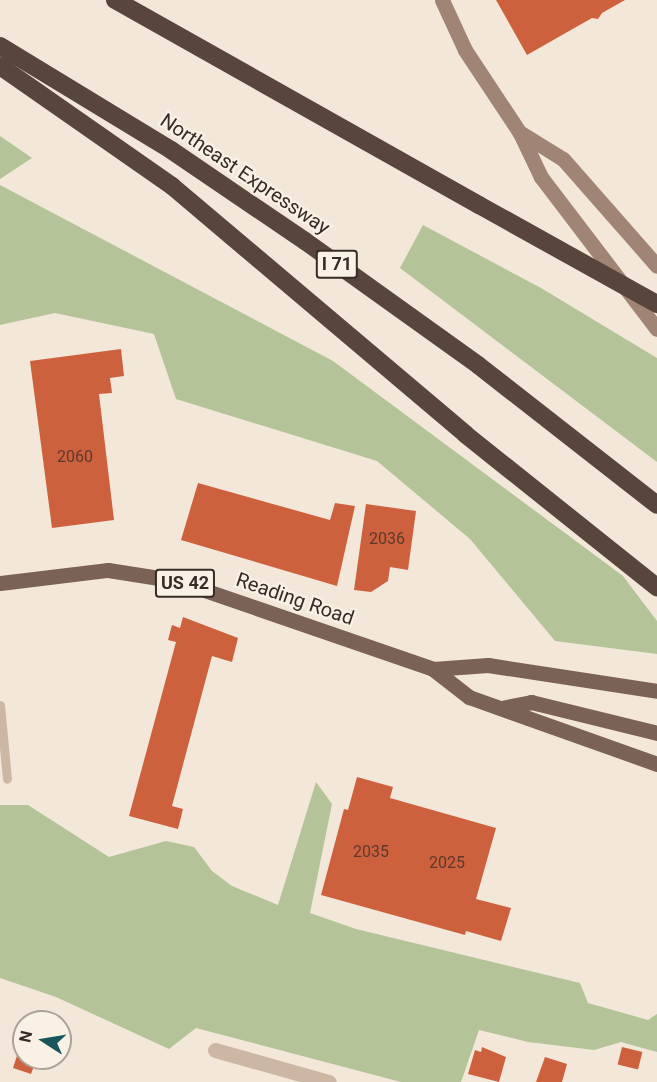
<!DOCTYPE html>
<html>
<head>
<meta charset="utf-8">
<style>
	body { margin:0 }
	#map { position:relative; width:657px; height:1082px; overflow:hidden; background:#f3e7d9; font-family:Roboto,sans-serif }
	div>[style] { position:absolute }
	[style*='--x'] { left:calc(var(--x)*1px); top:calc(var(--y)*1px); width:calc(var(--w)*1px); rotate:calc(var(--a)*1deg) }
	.green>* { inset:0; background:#b4c398 }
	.building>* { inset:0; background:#ce613d; transform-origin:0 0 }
	.lane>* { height:9px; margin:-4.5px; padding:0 4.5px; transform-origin:4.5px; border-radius:4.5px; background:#ccb7a5 }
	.street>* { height:15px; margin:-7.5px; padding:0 7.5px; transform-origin:7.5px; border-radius:7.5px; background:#ccb7a5 }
	.secondary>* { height:15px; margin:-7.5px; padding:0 7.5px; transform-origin:7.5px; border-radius:7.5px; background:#a08576 }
	.primary>* { height:15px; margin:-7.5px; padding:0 7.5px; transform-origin:7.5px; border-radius:7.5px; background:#7a6356 }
	.highway>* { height:18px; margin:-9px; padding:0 9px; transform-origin:9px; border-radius:9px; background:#58463d }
	.highway-bridge>* { height:18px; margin:-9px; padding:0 9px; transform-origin:9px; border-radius:9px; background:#58463d }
	span { translate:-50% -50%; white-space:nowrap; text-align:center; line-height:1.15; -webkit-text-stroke:4.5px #faf1e6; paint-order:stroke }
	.number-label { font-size:16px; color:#5d392c }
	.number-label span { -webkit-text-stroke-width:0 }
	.shield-label span { padding:2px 4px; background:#faf1e6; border:2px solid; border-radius:4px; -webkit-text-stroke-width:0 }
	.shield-label { font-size:18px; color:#372c26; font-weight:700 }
	.street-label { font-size:20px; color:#372c26 }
	.north { position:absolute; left:12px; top:1010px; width:60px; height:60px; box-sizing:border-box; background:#faf1e6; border:2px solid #aca299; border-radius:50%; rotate:282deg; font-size:16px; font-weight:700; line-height:24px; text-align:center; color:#372c26 }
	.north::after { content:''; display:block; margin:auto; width:21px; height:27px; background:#19565b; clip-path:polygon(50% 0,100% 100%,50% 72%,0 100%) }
</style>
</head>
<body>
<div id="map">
	<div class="green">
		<div style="clip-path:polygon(0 136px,32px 158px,0 179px)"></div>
		<div style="clip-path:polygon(0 185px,333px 361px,623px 576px,657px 621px,657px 654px,555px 641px,470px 539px,377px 461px,176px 399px,154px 334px,55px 313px,0 325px)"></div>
		<div style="clip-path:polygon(423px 225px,541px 288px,657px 358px,657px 462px,400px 268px)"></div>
		<div style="clip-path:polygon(316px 782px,332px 804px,310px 913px,356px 929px,580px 983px,588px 1003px,648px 1020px,657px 1014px,657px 1052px,621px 1042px,594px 1050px,528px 1042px,479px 1030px,461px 1082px,401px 1082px,196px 1028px,169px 1049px,56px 997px,0 978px,0 805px,28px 805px,109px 857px,166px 841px,194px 847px,212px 871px,232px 886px,278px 905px)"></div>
	</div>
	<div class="building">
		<div style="clip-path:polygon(496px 0,625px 0,602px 13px,598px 19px,592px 18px,527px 55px)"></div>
		<div style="clip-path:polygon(121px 349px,124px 376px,110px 378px,112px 393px,99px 394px,114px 520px,52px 528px,30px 361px)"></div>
		<div style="clip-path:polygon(198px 483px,330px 520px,335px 503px,355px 506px,337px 586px,181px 540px)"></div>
		<div style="clip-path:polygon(366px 504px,416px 511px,408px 570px,390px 567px,388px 581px,371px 592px,354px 590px)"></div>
		<div style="clip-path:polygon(183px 617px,238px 638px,232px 662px,212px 656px,172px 806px,183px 809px,178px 829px,129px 816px,176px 642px,168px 640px,172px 625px,180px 628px)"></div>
		<div style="clip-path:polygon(357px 777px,393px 787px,390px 798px,496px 828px,476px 899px,511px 908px,501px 941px,466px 931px,465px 935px,321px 895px,344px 809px,348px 810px)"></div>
		<div style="clip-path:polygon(24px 1034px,24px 1058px,37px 1058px,31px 1074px,13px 1068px)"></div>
		<div style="clip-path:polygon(482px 1047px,506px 1057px,499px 1082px,468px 1074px,475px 1050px,481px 1052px)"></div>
		<div style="left:622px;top:1047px;width:21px;height:18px;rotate:14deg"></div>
		<div style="clip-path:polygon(545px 1057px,567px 1064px,562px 1082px,536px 1082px)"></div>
	</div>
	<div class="lane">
		<div style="--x:0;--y:705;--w:74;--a:84.6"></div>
	</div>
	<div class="street">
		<div style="--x:215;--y:1050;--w:118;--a:15.7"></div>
	</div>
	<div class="secondary">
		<div style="--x:442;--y:0;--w:55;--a:65.3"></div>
		<div style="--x:465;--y:50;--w:100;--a:56.5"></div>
		<div style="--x:520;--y:133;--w:49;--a:64.5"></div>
		<div style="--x:541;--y:177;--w:191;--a:52.7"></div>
		<div style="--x:521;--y:133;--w:49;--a:31.8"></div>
		<div style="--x:563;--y:159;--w:142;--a:48.7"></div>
	</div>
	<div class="primary">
		<div style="--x:0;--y:583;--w:109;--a:-6.9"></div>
		<div style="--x:108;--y:570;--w:71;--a:8.9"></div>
		<div style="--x:178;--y:581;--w:270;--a:19"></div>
		<div style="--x:433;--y:669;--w:46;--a:37.9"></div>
		<div style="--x:469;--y:697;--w:200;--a:19.6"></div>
		<div style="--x:433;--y:669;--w:55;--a:-4.2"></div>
		<div style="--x:488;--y:665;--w:171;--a:8.7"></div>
		<div style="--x:501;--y:708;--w:31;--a:-11"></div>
		<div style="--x:531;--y:702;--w:130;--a:13.8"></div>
	</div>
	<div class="highway">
		<div style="--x:115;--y:0;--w:418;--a:29.4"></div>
		<div style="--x:0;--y:46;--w:200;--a:31.3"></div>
		<div style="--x:171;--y:150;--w:162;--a:34.2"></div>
		<div style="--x:305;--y:241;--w:213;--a:35.6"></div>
		<div style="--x:478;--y:365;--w:227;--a:38"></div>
		<div style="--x:0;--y:66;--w:210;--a:34.9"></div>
		<div style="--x:172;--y:186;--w:384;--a:40.2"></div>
		<div style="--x:465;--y:434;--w:246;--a:38.6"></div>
	</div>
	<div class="highway-bridge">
		<div style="--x:479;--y:205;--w:204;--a:29.1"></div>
	</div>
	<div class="number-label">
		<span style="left:75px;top:457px">2060</span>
		<span style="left:387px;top:539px">2036</span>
		<span style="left:371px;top:852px">2035</span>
		<span style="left:447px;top:863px">2025</span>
	</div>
	<div class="shield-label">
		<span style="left:337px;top:264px">I 71</span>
		<span style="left:185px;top:583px">US 42</span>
	</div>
	<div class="street-label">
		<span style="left:245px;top:174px;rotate:34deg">Northeast Expressway</span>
		<span style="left:295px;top:599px;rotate:19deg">Reading Road</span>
	</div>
	<div class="north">N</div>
</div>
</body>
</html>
